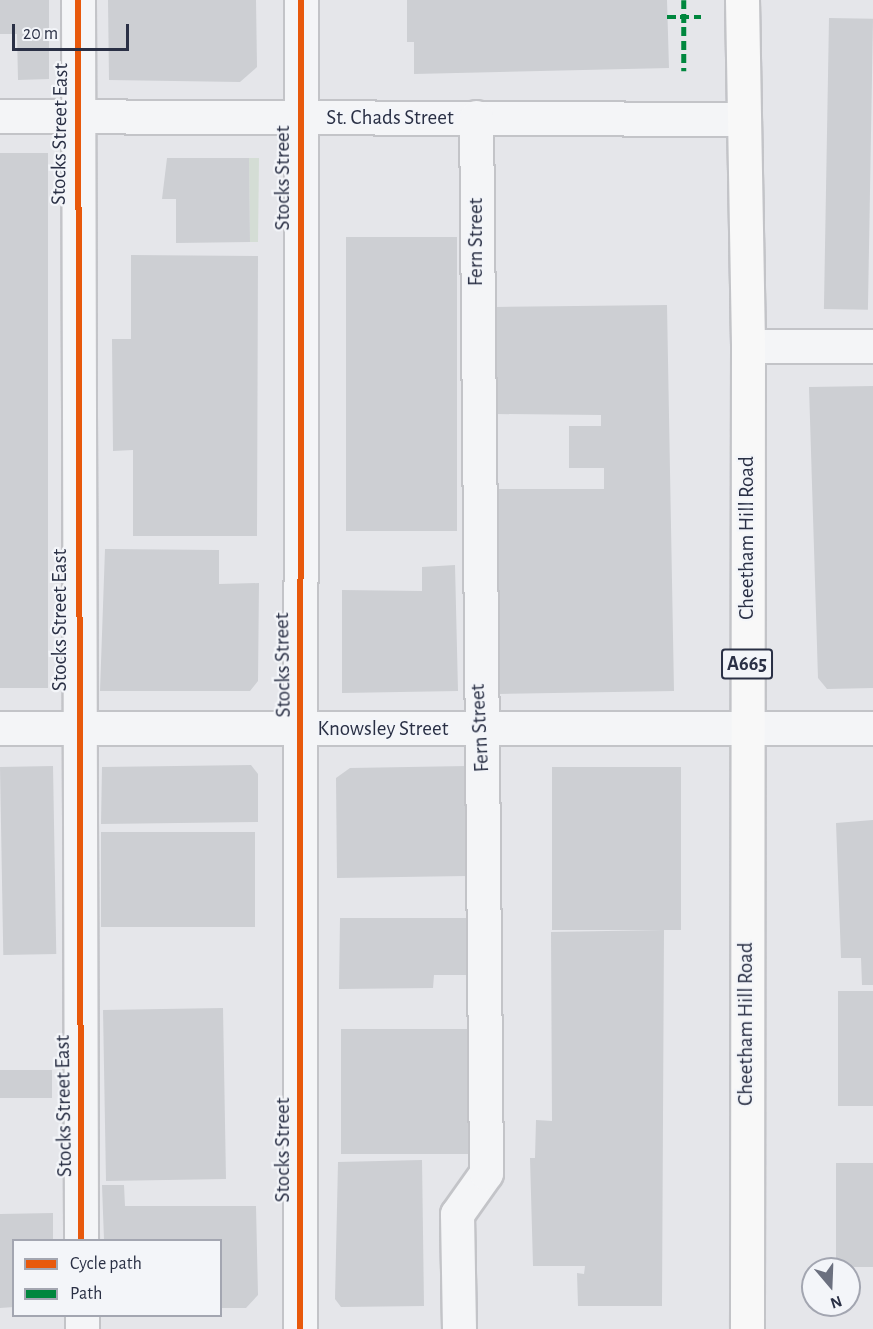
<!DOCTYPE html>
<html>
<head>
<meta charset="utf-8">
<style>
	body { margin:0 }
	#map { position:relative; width:873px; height:1329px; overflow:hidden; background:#e5e6ea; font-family:"Alegreya Sans",sans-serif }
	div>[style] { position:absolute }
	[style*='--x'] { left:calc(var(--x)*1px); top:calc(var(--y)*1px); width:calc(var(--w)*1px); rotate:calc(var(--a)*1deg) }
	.green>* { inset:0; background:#d4ddd5 }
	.building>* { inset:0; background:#cdcfd3; transform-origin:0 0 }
	.roads { filter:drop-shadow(2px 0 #c3c4c8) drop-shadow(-2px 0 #c3c4c8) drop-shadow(0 2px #c3c4c8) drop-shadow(0 -2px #c3c4c8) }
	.minor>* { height:33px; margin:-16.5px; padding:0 16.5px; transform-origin:16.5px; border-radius:16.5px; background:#f4f5f7 }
	.highway>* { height:33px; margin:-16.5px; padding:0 16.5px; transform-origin:16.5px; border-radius:16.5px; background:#f8f8f8 }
	.quiet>* { height:4.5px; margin-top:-2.25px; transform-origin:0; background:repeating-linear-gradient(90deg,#00873e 0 9px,transparent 0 13.5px) }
	.cycleway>* { height:6px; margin:-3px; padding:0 3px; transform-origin:3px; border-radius:3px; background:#e8590c }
	span { translate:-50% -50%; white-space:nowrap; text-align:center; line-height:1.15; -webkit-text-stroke:4.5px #f3f5f9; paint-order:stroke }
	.shield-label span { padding:2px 4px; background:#f3f5f9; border:2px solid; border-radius:4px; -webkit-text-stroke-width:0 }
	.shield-label { font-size:20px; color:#2a3045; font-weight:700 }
	.street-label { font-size:21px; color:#2a3045 }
	.legend { position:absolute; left:12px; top:1239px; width:210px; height:78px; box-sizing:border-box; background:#f3f5f9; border:2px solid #a3a6b1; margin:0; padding:8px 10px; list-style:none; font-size:18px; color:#2a3045 }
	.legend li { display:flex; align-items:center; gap:12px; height:30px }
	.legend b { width:30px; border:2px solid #a3a6b1 }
	.north { position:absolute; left:801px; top:1257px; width:60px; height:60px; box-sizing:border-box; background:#f3f5f9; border:2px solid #a3a6b1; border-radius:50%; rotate:161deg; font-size:16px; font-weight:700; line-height:24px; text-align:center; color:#2a3045 }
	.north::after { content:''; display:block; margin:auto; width:21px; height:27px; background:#6b707f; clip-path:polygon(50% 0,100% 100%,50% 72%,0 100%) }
	.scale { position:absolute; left:12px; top:24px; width:117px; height:27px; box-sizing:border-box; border:3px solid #2a3045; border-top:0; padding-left:8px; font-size:18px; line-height:21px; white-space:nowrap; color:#2a3045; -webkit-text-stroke:4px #f3f5f9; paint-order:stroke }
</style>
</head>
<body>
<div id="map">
	<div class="green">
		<div style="clip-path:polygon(249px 158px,259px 158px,258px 242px,250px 242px)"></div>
	</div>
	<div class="building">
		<div style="clip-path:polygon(0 0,49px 0,49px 79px,18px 80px,17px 34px,0 34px)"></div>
		<div style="clip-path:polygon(108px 0,256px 0,257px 67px,240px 82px,109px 80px)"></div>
		<div style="clip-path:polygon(407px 0,667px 0,669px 68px,414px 74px,414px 42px,407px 42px)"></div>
		<div style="left:829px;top:18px;width:44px;height:291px;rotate:1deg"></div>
		<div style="left:48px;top:153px;width:535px;height:48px;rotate:90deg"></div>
		<div style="clip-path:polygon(167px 158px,249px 158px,250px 242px,176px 243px,176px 199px,162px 199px)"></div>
		<div style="left:457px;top:237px;width:294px;height:111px;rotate:90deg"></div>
		<div style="clip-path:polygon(131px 255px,258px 256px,257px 536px,133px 536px,133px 450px,113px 451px,112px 339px,131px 339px)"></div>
		<div style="clip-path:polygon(667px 305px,674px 691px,498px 694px,497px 489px,604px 489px,604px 468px,569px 468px,569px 426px,601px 426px,601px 415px,497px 414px,496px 307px)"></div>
		<div style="clip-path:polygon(873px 386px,873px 688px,827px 689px,818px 678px,809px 387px)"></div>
		<div style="clip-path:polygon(105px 549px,219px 550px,219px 584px,259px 583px,258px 681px,250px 691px,100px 691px)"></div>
		<div style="clip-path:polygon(455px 565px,458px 691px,342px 693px,342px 590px,422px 591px,422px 567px)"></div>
		<div style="clip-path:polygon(251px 765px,258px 774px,258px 822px,101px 824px,102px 767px)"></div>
		<div style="left:53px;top:766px;width:188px;height:53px;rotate:89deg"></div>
		<div style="clip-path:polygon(467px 766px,466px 876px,337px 878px,336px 778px,350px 768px)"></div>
		<div style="left:552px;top:767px;width:129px;height:163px"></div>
		<div style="clip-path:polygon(873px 820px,873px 985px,862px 985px,861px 958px,841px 958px,836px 823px)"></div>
		<div style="left:101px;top:832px;width:154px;height:95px"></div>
		<div style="clip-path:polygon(340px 918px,468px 918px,469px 975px,434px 975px,433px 988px,339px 989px)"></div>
		<div style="clip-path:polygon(664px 930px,662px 1306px,578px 1306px,577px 1273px,584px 1274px,585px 1266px,533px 1266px,530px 1158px,535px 1158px,536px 1120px,552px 1121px,551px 932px)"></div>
		<div style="left:838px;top:991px;width:35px;height:115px"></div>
		<div style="left:223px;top:1008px;width:171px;height:120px;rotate:89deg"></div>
		<div style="left:341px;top:1029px;width:128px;height:125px"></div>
		<div style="left:0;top:1070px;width:52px;height:28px"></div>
		<div style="clip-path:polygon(422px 1160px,424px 1306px,341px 1307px,335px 1299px,338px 1162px)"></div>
		<div style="left:836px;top:1163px;width:37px;height:104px"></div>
		<div style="clip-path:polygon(102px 1185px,124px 1185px,125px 1206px,256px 1206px,258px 1295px,246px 1308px,220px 1308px,220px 1240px,104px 1240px)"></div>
		<div style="clip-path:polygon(53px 1213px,53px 1240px,14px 1240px,14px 1307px,0 1308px,0 1214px)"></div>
	</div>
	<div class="roads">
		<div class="minor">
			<div style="--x:78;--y:0;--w:1240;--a:89.86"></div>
			<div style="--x:0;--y:116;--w:744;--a:0.23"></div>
			<div style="--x:748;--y:346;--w:125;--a:0"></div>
			<div style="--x:0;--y:728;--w:873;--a:0"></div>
			<div style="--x:82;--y:1316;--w:13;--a:90"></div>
			<div style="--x:300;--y:1329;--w:1329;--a:-89.96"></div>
			<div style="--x:459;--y:1329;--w:115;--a:-91"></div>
			<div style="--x:457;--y:1214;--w:50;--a:-54.7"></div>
			<div style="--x:486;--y:1173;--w:1056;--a:-90.54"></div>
		</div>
		<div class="highway">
			<div style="--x:742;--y:0;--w:346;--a:89"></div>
			<div style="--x:748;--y:346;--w:983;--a:90.06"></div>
		</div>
	</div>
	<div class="quiet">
		<div style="--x:684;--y:0;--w:71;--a:90"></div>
		<div style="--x:667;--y:17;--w:34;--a:0"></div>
	</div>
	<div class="cycleway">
		<div style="--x:78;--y:0;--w:1240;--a:89.86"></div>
		<div style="--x:300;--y:1329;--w:1329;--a:-89.96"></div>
	</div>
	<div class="shield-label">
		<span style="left:747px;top:664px">A665</span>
	</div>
	<div class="street-label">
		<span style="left:390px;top:118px">St. Chads Street</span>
		<span style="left:60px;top:134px;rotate:-89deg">Stocks Street East</span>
		<span style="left:283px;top:178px;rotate:-90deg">Stocks Street</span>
		<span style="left:476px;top:242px;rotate:-90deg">Fern Street</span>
		<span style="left:747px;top:538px;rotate:-90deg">Cheetham Hill Road</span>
		<span style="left:60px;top:620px;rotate:-90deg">Stocks Street East</span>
		<span style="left:283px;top:665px;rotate:-91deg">Stocks Street</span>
		<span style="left:480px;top:728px;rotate:-93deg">Fern Street</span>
		<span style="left:383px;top:729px">Knowsley Street</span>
		<span style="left:746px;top:1024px;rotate:-90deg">Cheetham Hill Road</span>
		<span style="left:64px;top:1106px;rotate:-91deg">Stocks Street East</span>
		<span style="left:283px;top:1150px;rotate:-90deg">Stocks Street</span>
	</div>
	<ul class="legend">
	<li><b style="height:8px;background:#e8590c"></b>Cycle path</li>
	<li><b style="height:8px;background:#00873e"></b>Path</li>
	</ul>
	<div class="north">N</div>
	<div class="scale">20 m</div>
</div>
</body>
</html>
